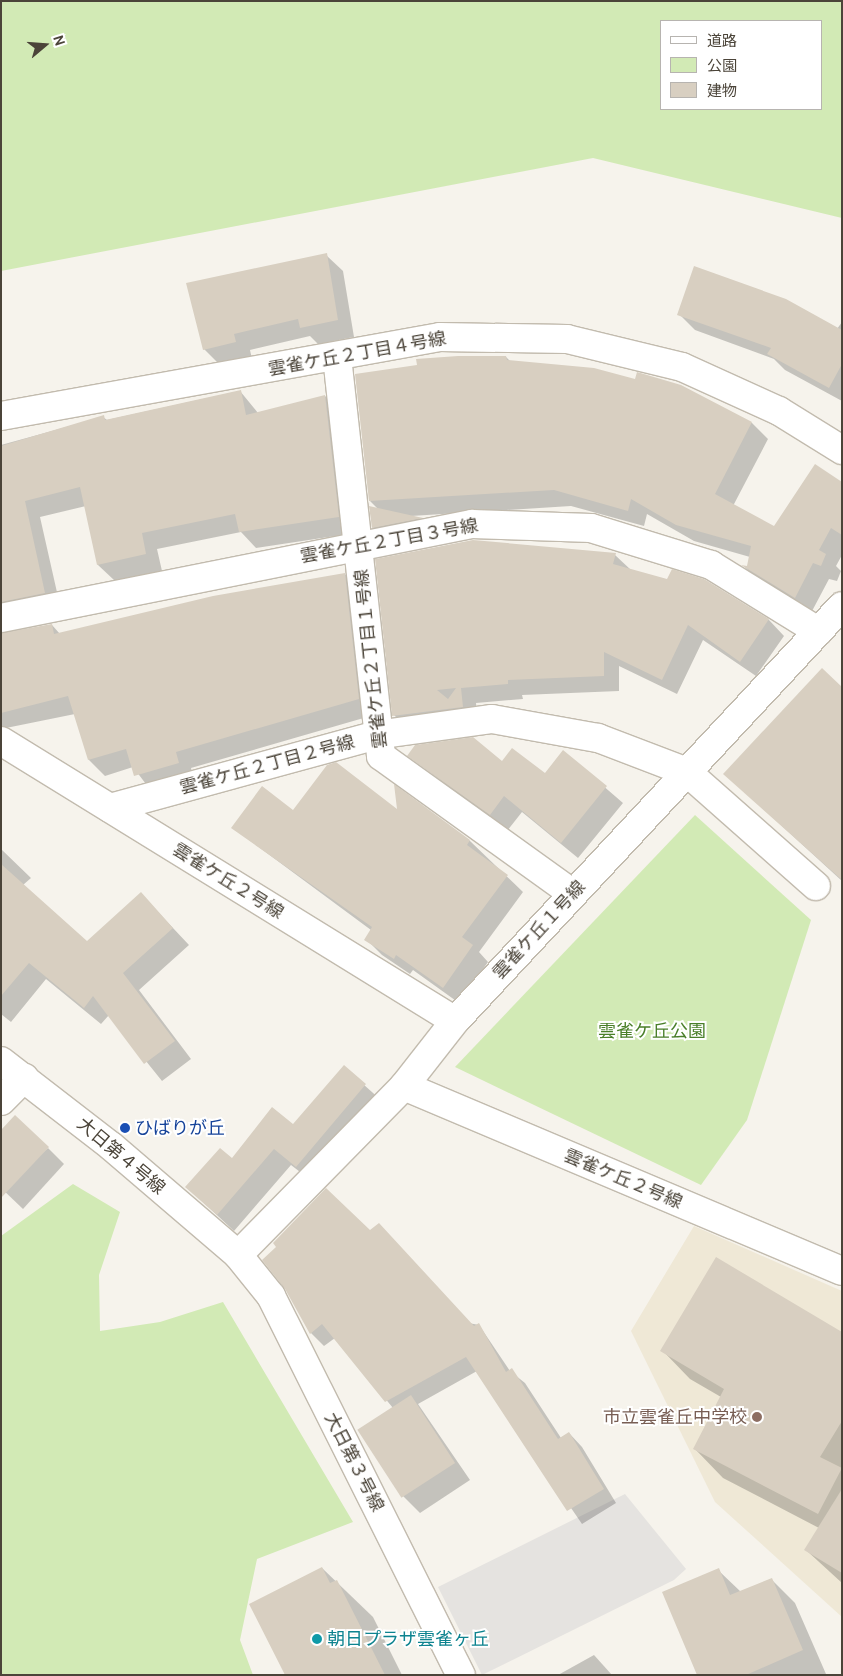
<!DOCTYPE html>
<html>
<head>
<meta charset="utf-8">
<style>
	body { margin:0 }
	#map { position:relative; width:843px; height:1676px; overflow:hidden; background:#f6f3ec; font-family:Cabin,"Noto Sans JP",sans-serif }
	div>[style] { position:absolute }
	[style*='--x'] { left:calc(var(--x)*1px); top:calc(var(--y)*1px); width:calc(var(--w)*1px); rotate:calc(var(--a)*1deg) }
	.education>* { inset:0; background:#efe8d6 }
	.green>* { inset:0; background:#d2eab5 }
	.parking>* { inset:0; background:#e5e3e0 }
	.shadow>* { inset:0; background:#0003 }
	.building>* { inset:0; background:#d8cfc1; transform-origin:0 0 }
	.roads { filter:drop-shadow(1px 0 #c2bbae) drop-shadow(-1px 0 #c2bbae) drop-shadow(0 1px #c2bbae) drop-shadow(0 -1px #c2bbae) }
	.minor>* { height:28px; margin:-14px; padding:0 14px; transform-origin:14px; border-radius:14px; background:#fff }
	.dots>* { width:14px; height:14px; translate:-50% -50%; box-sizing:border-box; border:2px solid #fff; border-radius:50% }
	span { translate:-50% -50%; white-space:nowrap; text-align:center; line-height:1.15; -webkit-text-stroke:4px #fff; paint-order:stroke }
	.street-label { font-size:18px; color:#4b4439 }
	.park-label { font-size:18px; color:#4a7f2a }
	.transit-label { font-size:18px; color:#164399 }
	.left { translate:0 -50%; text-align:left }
	.education-label { font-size:18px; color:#785e54 }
	.right { translate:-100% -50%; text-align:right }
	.culture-label { font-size:18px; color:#0d838f }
	.frame { position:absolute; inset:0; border:2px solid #4b4439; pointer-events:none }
	.legend { position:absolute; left:660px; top:20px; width:162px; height:90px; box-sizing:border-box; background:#fff; border:1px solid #b7b4b0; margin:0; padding:6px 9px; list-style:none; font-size:15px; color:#4b4439 }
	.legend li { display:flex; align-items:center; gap:10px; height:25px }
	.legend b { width:25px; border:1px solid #b7b4b0 }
	.north { position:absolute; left:20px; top:20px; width:50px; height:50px; -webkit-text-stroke:4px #fff; paint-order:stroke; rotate:72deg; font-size:14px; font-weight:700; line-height:20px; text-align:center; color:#4b4439 }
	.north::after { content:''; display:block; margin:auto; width:18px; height:22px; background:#4b4439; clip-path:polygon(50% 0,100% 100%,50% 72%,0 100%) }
</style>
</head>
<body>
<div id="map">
	<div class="education">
		<div style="clip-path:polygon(694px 1226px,842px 1291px,842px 1617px,715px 1502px,631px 1331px)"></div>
	</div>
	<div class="green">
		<div style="clip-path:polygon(evenodd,1px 1px,842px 1px,842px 218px,593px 158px,1px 271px,1px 1px,662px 21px,822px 21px,822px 109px,662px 109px,662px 21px)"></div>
		<div style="clip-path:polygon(695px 815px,811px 920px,747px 1120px,701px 1185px,455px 1067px)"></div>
		<div style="clip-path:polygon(73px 1184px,120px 1212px,99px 1275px,100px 1331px,160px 1322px,223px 1302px,353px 1522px,257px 1559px,240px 1640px,253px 1675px,1px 1675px,1px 1236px)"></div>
	</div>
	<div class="parking">
		<div style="clip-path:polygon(625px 1494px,686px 1569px,674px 1580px,482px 1675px,438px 1587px)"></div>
	</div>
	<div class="shadow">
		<div style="clip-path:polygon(326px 255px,343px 271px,354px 337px,318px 344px,310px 336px,250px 350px,252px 359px,221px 366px,204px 349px)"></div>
		<div style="clip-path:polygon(679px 314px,837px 329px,842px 322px,842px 401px,785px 370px,774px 359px,695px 330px)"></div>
		<div style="clip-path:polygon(506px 357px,511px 362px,752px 423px,768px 439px,733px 506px,775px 528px,842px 483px,842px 555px,836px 566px,841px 571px,837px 581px,829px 579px,811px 613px,758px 581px,744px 566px,748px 567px,750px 557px,694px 541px,647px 514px,644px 526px,571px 506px,411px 516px,422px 519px,437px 534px,389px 544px,373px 528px,378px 509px,370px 501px)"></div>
		<div style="clip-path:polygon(240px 391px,258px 413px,325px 396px,342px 412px,355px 533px,256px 548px,241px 532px,157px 549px,162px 571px,115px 581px,98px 565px,86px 506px,40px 517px,61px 610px,1px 627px,1px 445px,103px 417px,107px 420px)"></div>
		<div style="clip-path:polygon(615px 555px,631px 570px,668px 580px,704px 580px,769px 620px,784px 636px,756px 676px,703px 640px,677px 694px,619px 666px,619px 691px,522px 695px,523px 699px,476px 703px,478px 722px,409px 731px,394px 715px)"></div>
		<div style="clip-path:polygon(345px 574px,361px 591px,374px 715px,191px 768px,194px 779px,152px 792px,133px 767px,105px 776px,89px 760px,75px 714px,1px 729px,1px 634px,52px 625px,60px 634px)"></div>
		<div style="clip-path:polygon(842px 689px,842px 881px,725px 774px)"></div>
		<div style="clip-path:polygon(564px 752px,623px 803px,578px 858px,522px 812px,507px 831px,409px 756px,503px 762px,545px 775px)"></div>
		<div style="clip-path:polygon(395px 787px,470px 841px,523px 892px,479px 952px,488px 962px,459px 1003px,413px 970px,410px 974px,382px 955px,366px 939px,371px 930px,233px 828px,293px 812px,399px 812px)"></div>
		<div style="clip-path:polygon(1px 849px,31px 878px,23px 885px,87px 943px,141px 894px,189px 945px,139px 990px,191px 1059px,162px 1081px,109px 1015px,101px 1024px,46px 979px,11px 1022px,1px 1014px)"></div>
		<div style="clip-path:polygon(344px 1067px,382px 1101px,313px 1182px,291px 1165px,234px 1231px,204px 1203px,293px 1126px)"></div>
		<div style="clip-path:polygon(48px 1148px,64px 1164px,23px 1209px,1px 1188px)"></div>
		<div style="clip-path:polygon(286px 1288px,479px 1325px,510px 1371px,525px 1383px,561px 1438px,569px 1433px,582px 1447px,616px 1503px,582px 1524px,477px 1371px,418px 1404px,470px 1480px,420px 1513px,403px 1496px,360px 1430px,393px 1408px,335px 1338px,324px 1346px,311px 1333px)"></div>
		<div style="clip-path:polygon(842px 1334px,842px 1583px,806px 1550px,819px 1528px,723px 1478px,695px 1449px,721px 1397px,690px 1379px,662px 1350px)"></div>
		<div style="clip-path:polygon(322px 1568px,373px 1617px,402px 1675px,286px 1675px)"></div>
		<div style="clip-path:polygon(718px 1570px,741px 1592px,771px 1579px,795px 1603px,826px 1674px,698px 1675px)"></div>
		<div style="clip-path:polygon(594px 1655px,612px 1675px,558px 1675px)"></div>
	</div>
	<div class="building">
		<div style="clip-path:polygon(327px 253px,338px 320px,300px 328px,298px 319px,234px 334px,236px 342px,203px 350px,186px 283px)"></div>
		<div style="clip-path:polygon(694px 266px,786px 299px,842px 330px,842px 364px,829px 388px,767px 354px,771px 348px,677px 315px)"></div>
		<div style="clip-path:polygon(458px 356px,506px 356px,507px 360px,594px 368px,635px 379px,637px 372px,681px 385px,752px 422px,715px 494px,774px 526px,815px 464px,842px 482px,842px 535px,831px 528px,819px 550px,826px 554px,821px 566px,813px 563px,795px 598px,741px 565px,747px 566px,751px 546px,676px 525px,631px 499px,628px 511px,554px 490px,369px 501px,355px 374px,417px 365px,416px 359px)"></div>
		<div style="clip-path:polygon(241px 390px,246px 415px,325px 395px,339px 517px,239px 532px,235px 514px,142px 533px,146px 554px,97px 565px,80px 487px,25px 501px,45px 593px,1px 602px,1px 446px,104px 415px,105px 420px)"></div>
		<div style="clip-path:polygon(369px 506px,423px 518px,372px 528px)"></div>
		<div style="clip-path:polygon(evenodd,473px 540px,616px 553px,613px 564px,667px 579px,672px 569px,704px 579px,769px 619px,740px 662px,688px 625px,662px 680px,604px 652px,604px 676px,508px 680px,508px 684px,461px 688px,463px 707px,392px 716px,375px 559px,473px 540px,456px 688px,448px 699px,437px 690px,456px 688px)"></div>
		<div style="clip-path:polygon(345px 573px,359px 699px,176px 752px,179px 763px,134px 776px,126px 749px,88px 760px,68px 696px,1px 713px,1px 633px,52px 624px,54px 634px,213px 596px)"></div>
		<div style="clip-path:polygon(822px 668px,842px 687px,842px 880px,723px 774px)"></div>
		<div style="clip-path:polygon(473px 737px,502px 761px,512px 748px,545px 773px,563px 750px,607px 786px,561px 843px,504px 796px,490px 815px,407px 756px,415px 745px)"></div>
		<div style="clip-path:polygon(336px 762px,397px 809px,394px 784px,470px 840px,467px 845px,508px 875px,462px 937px,473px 945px,443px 988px,396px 955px,394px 959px,364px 940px,372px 927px,231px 828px,262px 786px,293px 810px,327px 765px)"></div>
		<div style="clip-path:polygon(1px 864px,87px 941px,141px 892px,173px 928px,123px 973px,175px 1041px,144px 1064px,93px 996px,84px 1008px,29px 963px,1px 996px)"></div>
		<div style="clip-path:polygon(344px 1065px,366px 1084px,296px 1167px,274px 1149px,217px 1215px,185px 1187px,220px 1148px,232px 1158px,272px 1107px,293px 1124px)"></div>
		<div style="clip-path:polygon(15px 1115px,49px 1147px,1px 1198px,1px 1130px)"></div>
		<div style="clip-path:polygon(326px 1188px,370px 1230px,379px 1223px,474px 1326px,479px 1323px,506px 1372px,512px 1368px,558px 1439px,569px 1432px,604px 1489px,567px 1511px,466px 1357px,385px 1402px,322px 1324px,310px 1334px,285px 1289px,262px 1260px,276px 1247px,273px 1243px)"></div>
		<div style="clip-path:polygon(716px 1257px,842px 1332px,842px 1421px,820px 1457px,842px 1468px,818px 1514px,693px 1449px,724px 1389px,660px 1351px)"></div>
		<div style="left:411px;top:1395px;width:81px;height:64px;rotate:57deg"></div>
		<div style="clip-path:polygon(842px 1489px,842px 1573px,804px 1550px)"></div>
		<div style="clip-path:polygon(322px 1567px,330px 1583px,337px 1580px,385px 1675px,285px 1675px,249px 1604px)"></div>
		<div style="clip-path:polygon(719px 1568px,730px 1595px,772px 1578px,803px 1650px,746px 1675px,697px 1675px,662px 1592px)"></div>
	</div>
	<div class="roads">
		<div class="minor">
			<div style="--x:337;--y:357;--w:401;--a:83.7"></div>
			<div style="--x:381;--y:756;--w:236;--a:35.7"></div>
			<div style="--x:1;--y:416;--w:446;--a:-10.2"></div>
			<div style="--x:440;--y:337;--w:127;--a:0.9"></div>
			<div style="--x:567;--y:339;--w:118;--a:13.7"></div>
			<div style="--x:682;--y:367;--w:107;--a:24.4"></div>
			<div style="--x:779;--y:411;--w:74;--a:31.8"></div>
			<div style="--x:1;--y:618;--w:480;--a:-11.3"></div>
			<div style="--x:472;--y:524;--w:119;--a:1.9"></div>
			<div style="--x:591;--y:528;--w:126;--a:17.1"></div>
			<div style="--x:711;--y:565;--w:126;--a:31.7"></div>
			<div style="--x:1;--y:741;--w:533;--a:31.66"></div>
			<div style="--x:110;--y:808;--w:276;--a:-15.3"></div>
			<div style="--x:376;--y:735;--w:117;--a:-7.9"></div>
			<div style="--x:492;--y:719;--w:108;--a:10.2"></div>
			<div style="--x:598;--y:738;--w:95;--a:20.9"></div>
			<div style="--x:687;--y:772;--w:172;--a:41.5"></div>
			<div style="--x:1;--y:1061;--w:139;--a:37.7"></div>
			<div style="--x:111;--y:1146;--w:167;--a:40.6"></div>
			<div style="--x:238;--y:1255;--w:53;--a:51.2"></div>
			<div style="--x:271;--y:1296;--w:424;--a:63.4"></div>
			<div style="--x:404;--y:1086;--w:475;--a:22.9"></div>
			<div style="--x:1;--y:1101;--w:33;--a:-45"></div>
			<div style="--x:238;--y:1255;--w:237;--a:-45.5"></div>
			<div style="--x:404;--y:1086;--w:83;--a:-51.9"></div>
			<div style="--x:455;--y:1021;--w:567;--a:-47"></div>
		</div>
	</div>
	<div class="dots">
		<div style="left:125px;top:1128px;background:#1a4fb4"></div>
		<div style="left:757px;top:1417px;background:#8d6e63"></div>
		<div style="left:317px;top:1639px;background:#0f9aa8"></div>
	</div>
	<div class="street-label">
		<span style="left:357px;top:354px;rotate:-10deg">雲雀ケ丘２丁目４号線</span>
		<span style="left:389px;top:541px;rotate:-10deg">雲雀ケ丘２丁目３号線</span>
		<span style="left:371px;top:659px;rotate:-96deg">雲雀ケ丘２丁目１号線</span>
		<span style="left:267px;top:765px;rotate:-15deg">雲雀ケ丘２丁目２号線</span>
		<span style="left:228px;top:881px;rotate:32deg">雲雀ケ丘２号線</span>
		<span style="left:539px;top:930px;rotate:-47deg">雲雀ケ丘１号線</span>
		<span style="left:121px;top:1156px;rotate:40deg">大日第４号線</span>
		<span style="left:623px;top:1179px;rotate:23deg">雲雀ケ丘２号線</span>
		<span style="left:354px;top:1462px;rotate:63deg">大日第３号線</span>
	</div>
	<div class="park-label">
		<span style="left:652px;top:1031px">雲雀ケ丘公園</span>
	</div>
	<div class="transit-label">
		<span class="left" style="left:135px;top:1128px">ひばりが丘</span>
	</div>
	<div class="education-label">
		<span class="right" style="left:747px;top:1417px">市立雲雀丘中学校</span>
	</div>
	<div class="culture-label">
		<span class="left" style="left:327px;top:1639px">朝日プラザ雲雀ヶ丘</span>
	</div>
	<div class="frame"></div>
	<ul class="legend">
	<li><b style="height:6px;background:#fff"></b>道路</li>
	<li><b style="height:14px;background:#d2eab5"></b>公園</li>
	<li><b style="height:14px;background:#d8cfc1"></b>建物</li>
	</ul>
	<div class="north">N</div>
</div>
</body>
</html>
